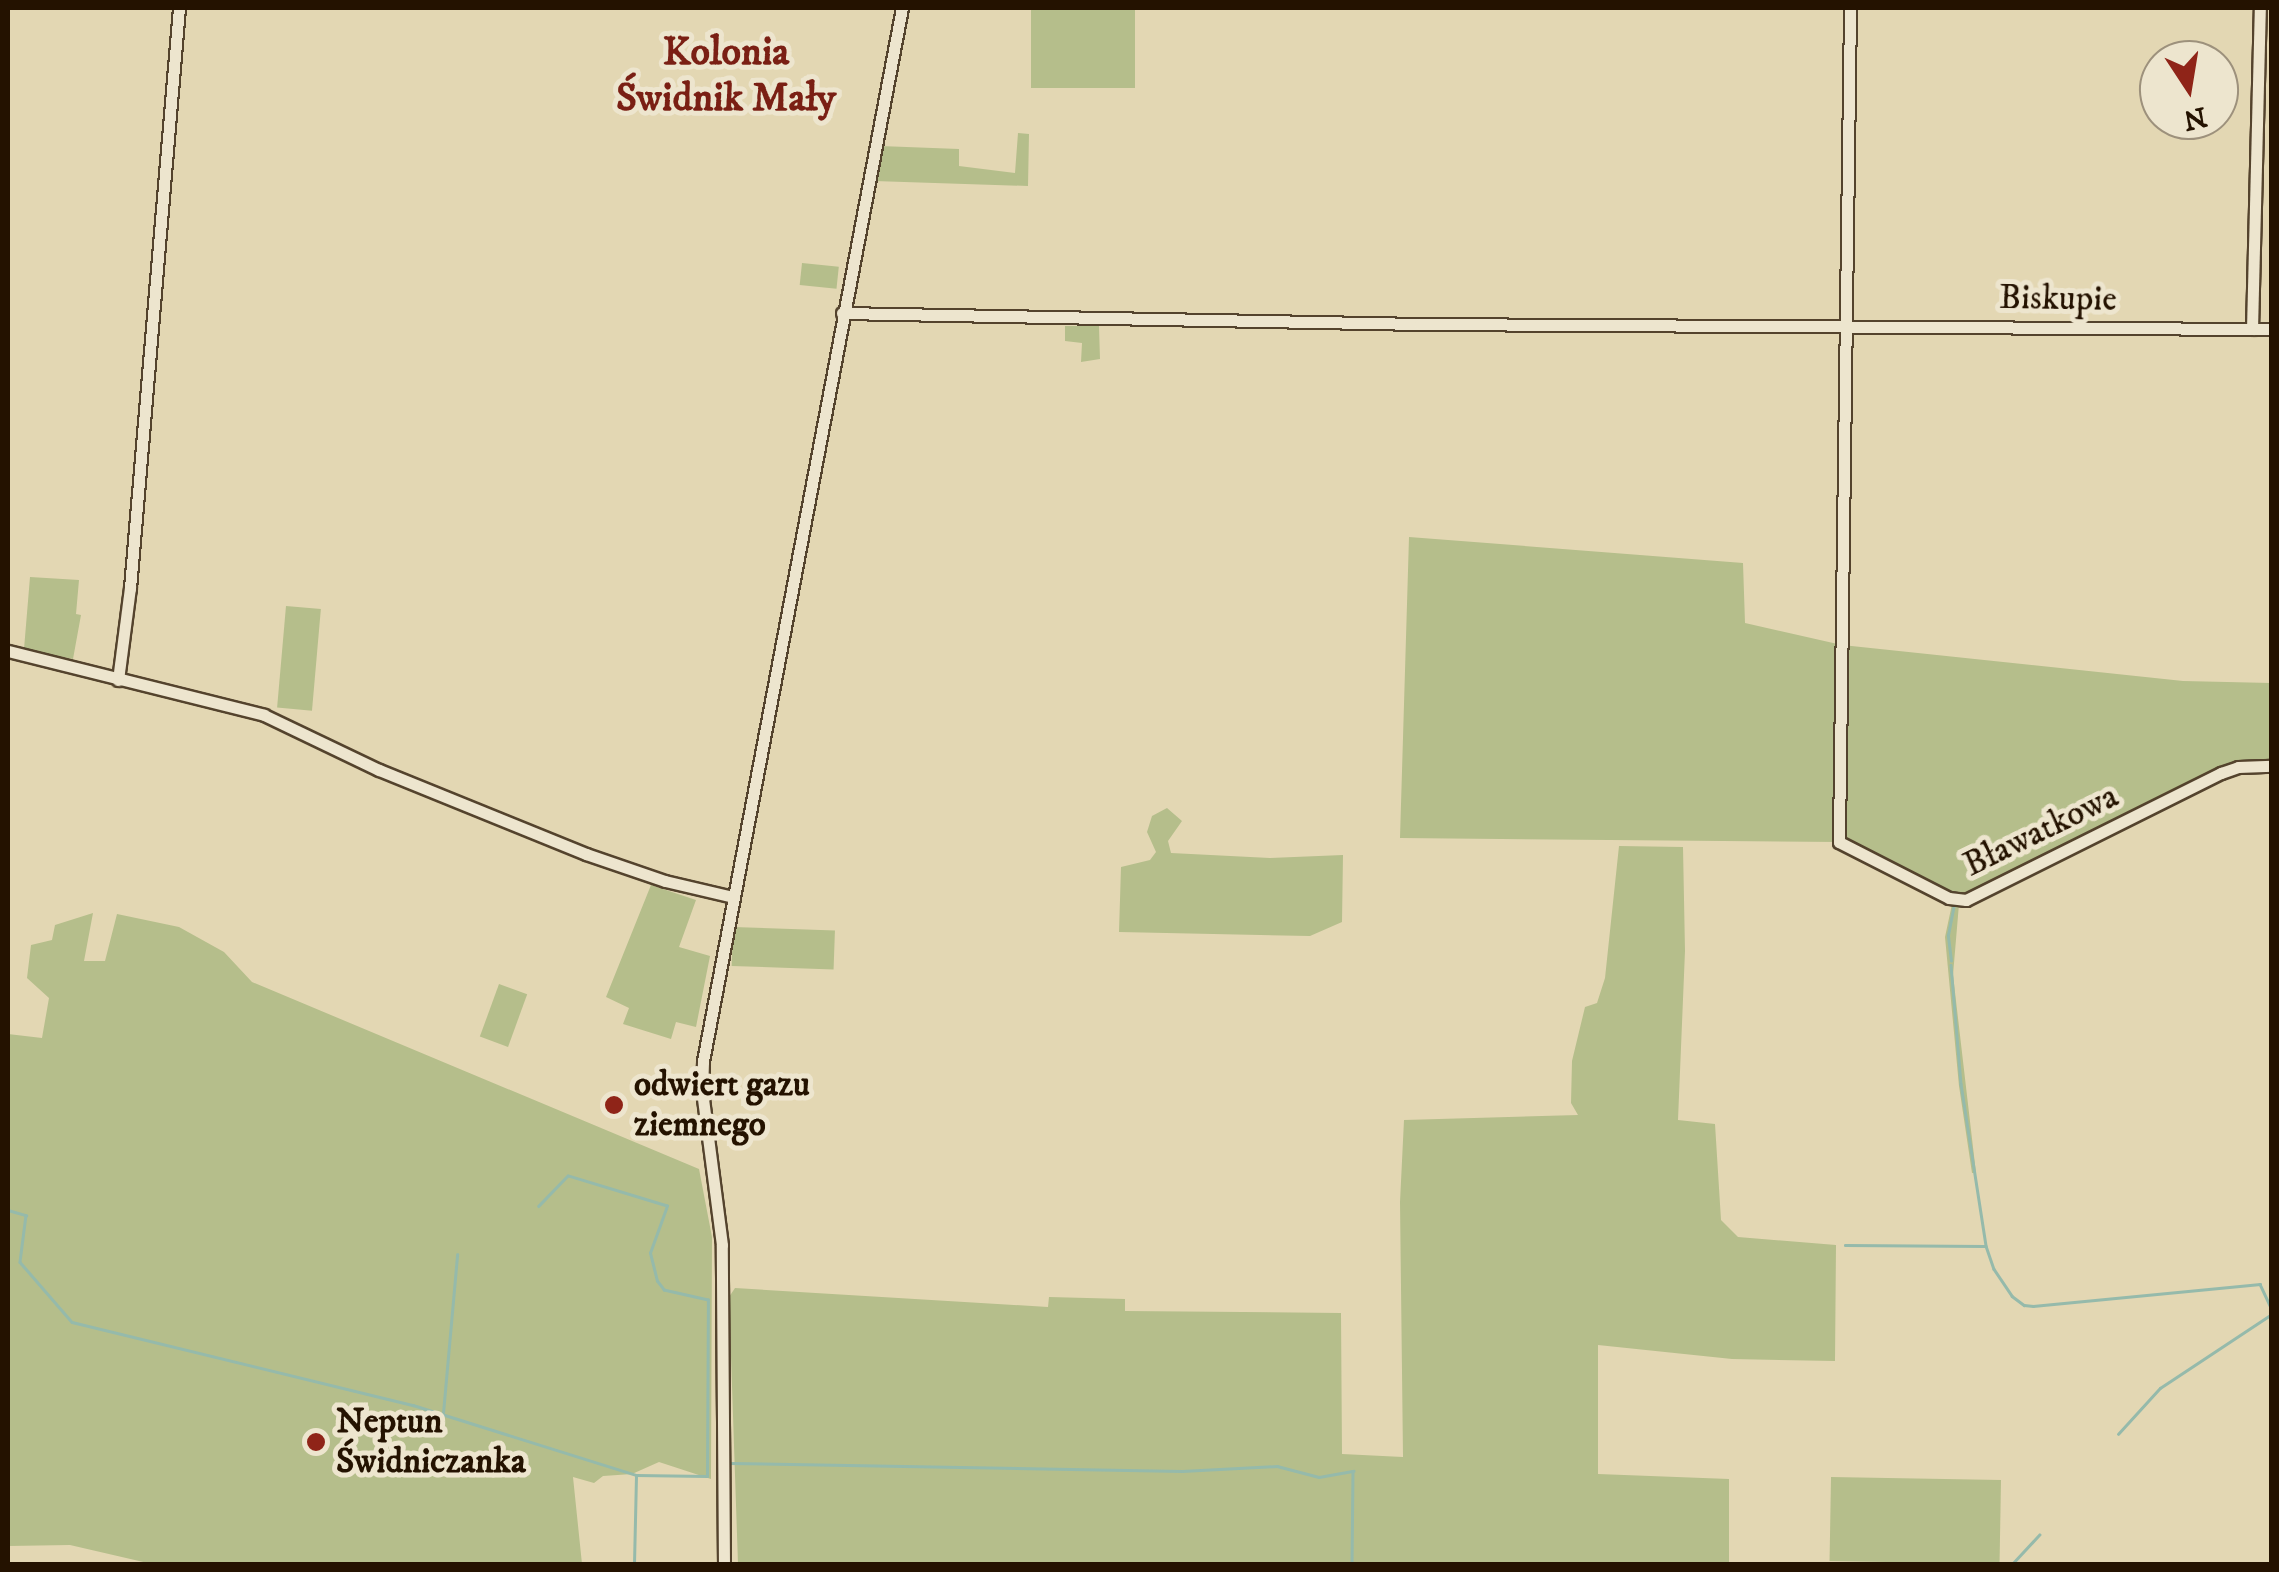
<!DOCTYPE html>
<html>
<head>
<meta charset="utf-8">
<style>
	body { margin:0 }
	#map { position:relative; width:2279px; height:1572px; overflow:hidden; background:#e3d7b3; font-family:"IM FELL DW Pica",serif }
	div>[style] { position:absolute }
	[style*='--x'] { left:calc(var(--x)*1px); top:calc(var(--y)*1px); width:calc(var(--w)*1px); rotate:calc(var(--a)*1deg) }
	.green>* { inset:0; background:#b5be8b; transform-origin:0 0 }
	.stream>* { height:2.5px; margin:-1.25px; padding:0 1.25px; transform-origin:1.25px; border-radius:1.25px; background:#95baab }
	.roads { filter:drop-shadow(2px 0 #54432d) drop-shadow(-2px 0 #54432d) drop-shadow(0 2px #54432d) drop-shadow(0 -2px #54432d) }
	.minor>* { height:11px; margin:-5.5px; padding:0 5.5px; transform-origin:5.5px; border-radius:5.5px; background:#ede5ce }
	.dots>* { width:28px; height:28px; translate:-50% -50%; box-sizing:border-box; border:5px solid #ede5ce; border-radius:50% }
	span { translate:-50% -50%; white-space:nowrap; text-align:center; line-height:1.15; -webkit-text-stroke:10px #ede5ce; paint-order:stroke }
	.street-label { font-size:35px; color:#241200 }
	.poi-label { font-size:35px; color:#241200; font-weight:700 }
	.left { translate:0 -50%; text-align:left }
	.quarter-label { font-size:40px; color:#7a1f14; font-weight:700 }
	.frame { position:absolute; inset:0; border:10px solid #241200; pointer-events:none }
	.north { position:absolute; left:2139px; top:40px; width:100px; height:100px; box-sizing:border-box; background:#ede5ce; border:2px solid #9d917c; border-radius:50%; rotate:168deg; font-size:28px; font-weight:700; line-height:40px; text-align:center; color:#241200 }
	.north::after { content:''; display:block; margin:auto; width:35px; height:45px; background:#8f2418; clip-path:polygon(50% 0,100% 100%,50% 72%,0 100%) }
</style>
</head>
<body>
<div id="map">
	<div class="green">
		<div style="left:1031px;top:8px;width:104px;height:80px"></div>
		<div style="clip-path:polygon(1018px 133px,1029px 134px,1028px 186px,874px 181px,880px 146px,959px 149px,959px 166px,1015px 173px)"></div>
		<div style="left:802px;top:263px;width:37px;height:22px;rotate:6deg"></div>
		<div style="clip-path:polygon(1065px 326px,1099px 326px,1100px 359px,1081px 362px,1082px 343px,1065px 341px)"></div>
		<div style="clip-path:polygon(1409px 537px,1743px 563px,1745px 623px,1842px 645px,2183px 681px,2271px 683px,2271px 760px,2237px 762px,1961px 901px,1839px 842px,1400px 838px)"></div>
		<div style="clip-path:polygon(30px 577px,79px 580px,76px 614px,81px 615px,73px 659px,24px 649px)"></div>
		<div style="left:286px;top:606px;width:35px;height:102px;rotate:5deg"></div>
		<div style="clip-path:polygon(1167px 808px,1182px 821px,1168px 841px,1171px 853px,1270px 858px,1343px 855px,1342px 922px,1310px 936px,1119px 932px,1121px 867px,1150px 860px,1156px 852px,1147px 832px,1152px 816px)"></div>
		<div style="clip-path:polygon(1619px 846px,1683px 847px,1685px 951px,1678px 1120px,1715px 1124px,1721px 1220px,1738px 1237px,1836px 1245px,1835px 1361px,1732px 1359px,1598px 1345px,1598px 1474px,1729px 1479px,1729px 1564px,738px 1564px,729px 1297px,735px 1288px,1048px 1307px,1049px 1297px,1125px 1299px,1125px 1311px,1341px 1313px,1342px 1454px,1403px 1457px,1400px 1202px,1404px 1120px,1578px 1115px,1571px 1103px,1572px 1061px,1585px 1007px,1597px 1003px,1605px 978px)"></div>
		<div style="clip-path:polygon(651px 885px,696px 900px,679px 947px,710px 956px,696px 1027px,676px 1022px,671px 1039px,623px 1024px,629px 1008px,606px 997px)"></div>
		<div style="clip-path:polygon(1952px 904px,1959px 904px,1953px 975px,1976px 1173px,1972px 1173px,1959px 1086px,1945px 937px)"></div>
		<div style="clip-path:polygon(93px 913px,84px 961px,105px 961px,117px 914px,179px 927px,224px 952px,252px 982px,699px 1169px,712px 1237px,711px 1479px,659px 1462px,632px 1474px,603px 1476px,594px 1483px,573px 1477px,582px 1564px,152px 1564px,70px 1545px,8px 1546px,8px 1034px,42px 1038px,49px 998px,27px 978px,31px 945px,52px 940px,55px 925px)"></div>
		<div style="left:733px;top:927px;width:102px;height:39px;rotate:2deg"></div>
		<div style="left:499px;top:984px;width:30px;height:56px;rotate:20deg"></div>
		<div style="left:2001px;top:1480px;width:84px;height:170px;rotate:91deg"></div>
	</div>
	<div class="stream">
		<div style="--x:1951;--y:961;--w:26;--a:-97"></div>
		<div style="--x:1948;--y:935;--w:31;--a:-79"></div>
		<div style="--x:1951;--y:965;--w:119;--a:85.2"></div>
		<div style="--x:1961;--y:1084;--w:164;--a:81.2"></div>
		<div style="--x:1986;--y:1246;--w:24;--a:71"></div>
		<div style="--x:1994;--y:1269;--w:32;--a:56"></div>
		<div style="--x:2012;--y:1296;--w:15;--a:37"></div>
		<div style="--x:2024;--y:1305;--w:9;--a:6"></div>
		<div style="--x:2033;--y:1306;--w:228;--a:-5.5"></div>
		<div style="--x:2260;--y:1284;--w:29;--a:65"></div>
		<div style="--x:8;--y:1210;--w:19;--a:16"></div>
		<div style="--x:26;--y:1215;--w:47;--a:97.3"></div>
		<div style="--x:20;--y:1262;--w:79;--a:49.1"></div>
		<div style="--x:72;--y:1322;--w:351;--a:13.7"></div>
		<div style="--x:413;--y:1405;--w:234;--a:17.4"></div>
		<div style="--x:636;--y:1475;--w:71;--a:0.8"></div>
		<div style="--x:707;--y:1476;--w:176;--a:-89.7"></div>
		<div style="--x:708;--y:1300;--w:45;--a:-167.2"></div>
		<div style="--x:664;--y:1290;--w:11;--a:-128"></div>
		<div style="--x:657;--y:1281;--w:29;--a:-104"></div>
		<div style="--x:650;--y:1253;--w:50;--a:-70.1"></div>
		<div style="--x:667;--y:1206;--w:103;--a:-163.1"></div>
		<div style="--x:568;--y:1176;--w:42;--a:134"></div>
		<div style="--x:1845;--y:1245;--w:139;--a:0.4"></div>
		<div style="--x:443;--y:1413;--w:159;--a:-84.9"></div>
		<div style="--x:2118;--y:1434;--w:62;--a:-47.6"></div>
		<div style="--x:2160;--y:1388;--w:134;--a:-33.5"></div>
		<div style="--x:729;--y:1463;--w:453;--a:1"></div>
		<div style="--x:1182;--y:1471;--w:95;--a:-3"></div>
		<div style="--x:1277;--y:1466;--w:43;--a:14.7"></div>
		<div style="--x:1319;--y:1477;--w:35;--a:-10"></div>
		<div style="--x:1353;--y:1471;--w:93;--a:90.6"></div>
		<div style="--x:94;--y:1563;--w:6;--a:9"></div>
		<div style="--x:634;--y:1564;--w:88;--a:-88.7"></div>
		<div style="--x:2012;--y:1564;--w:40;--a:-47"></div>
	</div>
	<div class="roads">
		<div class="minor">
			<div style="--x:1850;--y:8;--w:834;--a:90.76"></div>
			<div style="--x:1839;--y:842;--w:123;--a:27"></div>
			<div style="--x:1949;--y:898;--w:17;--a:7"></div>
			<div style="--x:1966;--y:900;--w:285;--a:-26.5"></div>
			<div style="--x:2221;--y:773;--w:18;--a:-19"></div>
			<div style="--x:2238;--y:767;--w:34;--a:-2"></div>
			<div style="--x:842;--y:313;--w:578;--a:1.09"></div>
			<div style="--x:1420;--y:324;--w:852;--a:0.34"></div>
			<div style="--x:2252;--y:329;--w:321;--a:-88.6"></div>
			<div style="--x:8;--y:651;--w:264;--a:14"></div>
			<div style="--x:264;--y:715;--w:127;--a:25.6"></div>
			<div style="--x:379;--y:770;--w:223;--a:22.1"></div>
			<div style="--x:586;--y:854;--w:83;--a:18.9"></div>
			<div style="--x:665;--y:881;--w:70;--a:13.2"></div>
			<div style="--x:118;--y:680;--w:93;--a:-82.6"></div>
			<div style="--x:130;--y:588;--w:582;--a:-85.17"></div>
			<div style="--x:724;--y:1564;--w:319;--a:-90.4"></div>
			<div style="--x:722;--y:1245;--w:155;--a:-97.4"></div>
			<div style="--x:702;--y:1091;--w:30;--a:-88"></div>
			<div style="--x:703;--y:1061;--w:1072;--a:-79.3"></div>
		</div>
	</div>
	<div class="dots">
		<div style="left:614px;top:1105px;background:#8f2418"></div>
		<div style="left:316px;top:1442px;background:#8f2418"></div>
	</div>
	<div class="street-label">
		<span style="left:2058px;top:299px;rotate:1deg">Biskupie</span>
		<span style="left:2041px;top:831px;rotate:-26deg">Bławatkowa</span>
	</div>
	<div class="poi-label">
		<span class="left" style="left:634px;top:1105px">odwiert gazu<br>ziemnego</span>
		<span class="left" style="left:336px;top:1442px">Neptun<br>Świdniczanka</span>
	</div>
	<div class="quarter-label">
		<span style="left:726px;top:76px">Kolonia<br>Świdnik Mały</span>
	</div>
	<div class="frame"></div>
	<div class="north">N</div>
</div>
</body>
</html>
